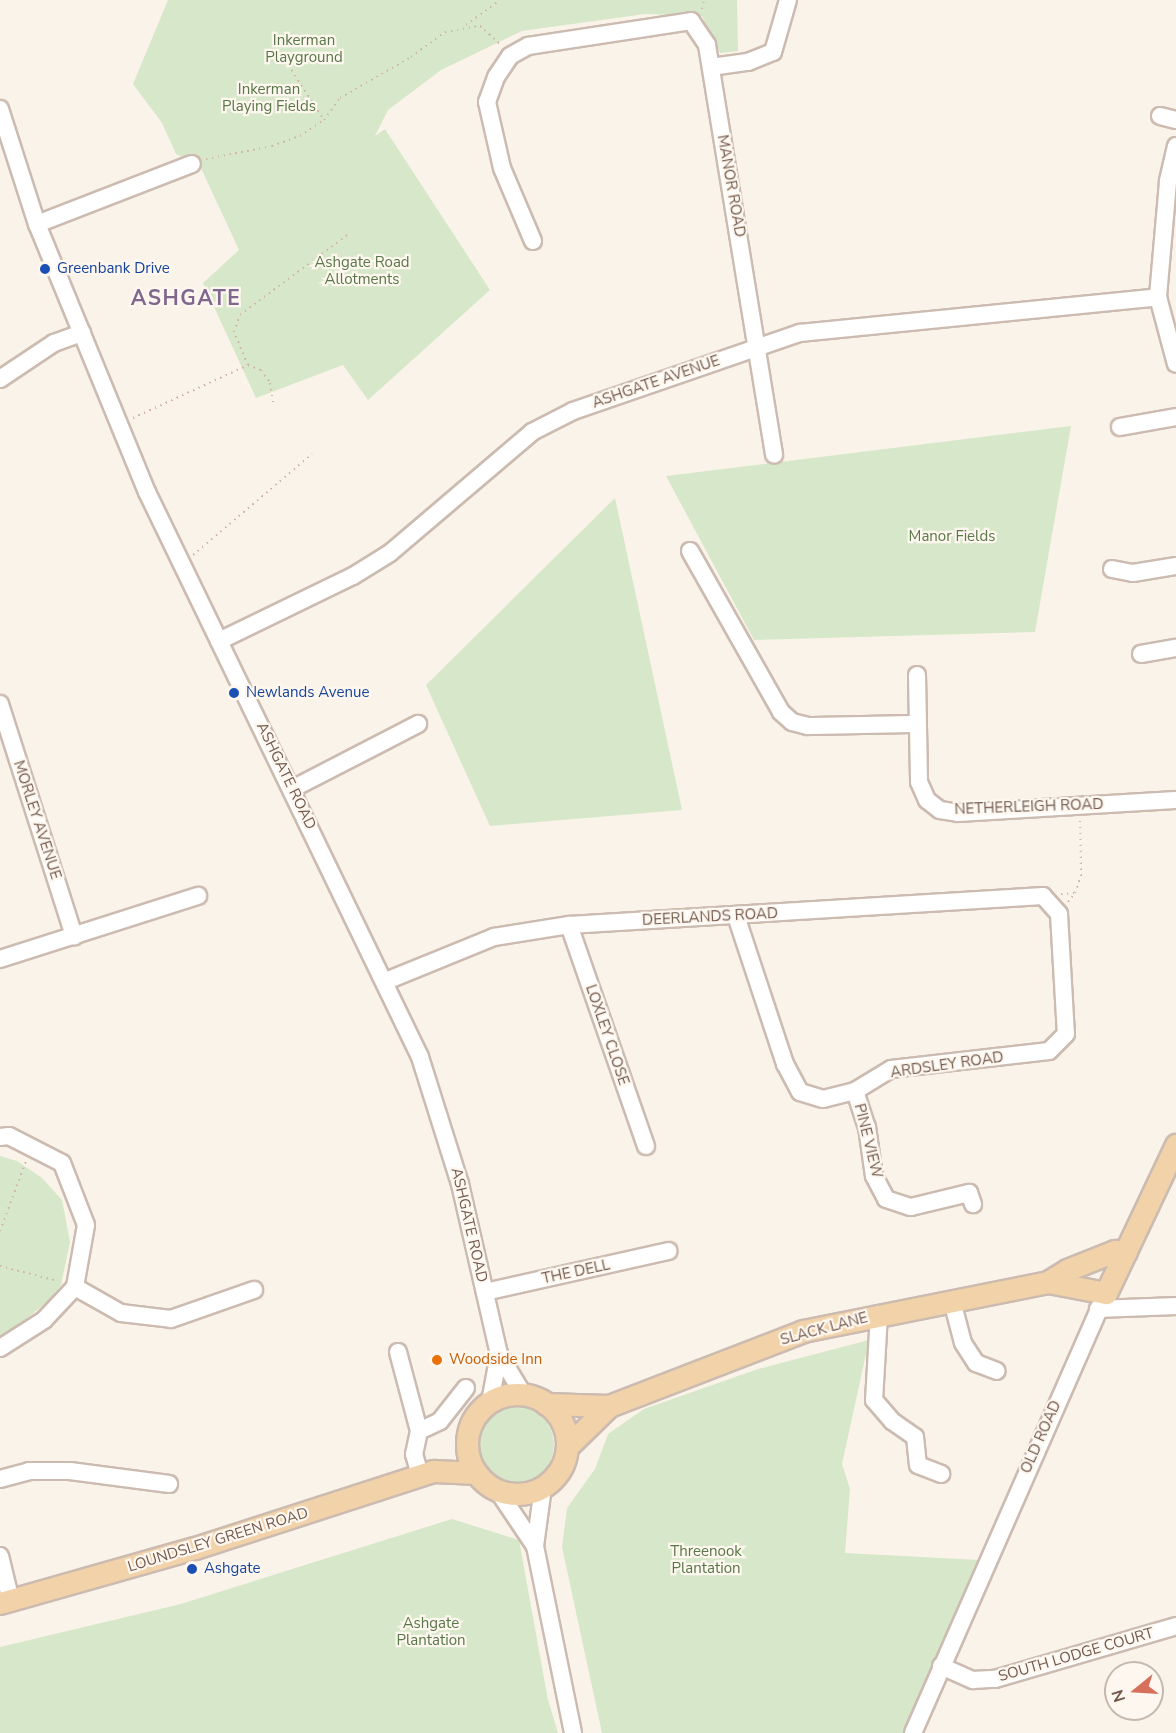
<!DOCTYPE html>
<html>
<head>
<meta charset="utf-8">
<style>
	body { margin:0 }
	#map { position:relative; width:1176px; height:1733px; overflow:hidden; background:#faf3e9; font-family:"Nunito Sans",sans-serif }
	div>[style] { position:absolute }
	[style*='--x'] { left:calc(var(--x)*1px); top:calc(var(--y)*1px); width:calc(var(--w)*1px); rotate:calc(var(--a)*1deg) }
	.green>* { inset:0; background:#d7e7c9 }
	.round { border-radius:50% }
	.path>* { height:2px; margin-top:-1px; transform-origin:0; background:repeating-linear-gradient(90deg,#d2b5a7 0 1.5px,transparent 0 6px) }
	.roads { filter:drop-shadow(2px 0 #ccbbb0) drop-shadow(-2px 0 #ccbbb0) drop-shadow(0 2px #ccbbb0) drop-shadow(0 -2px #ccbbb0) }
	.minor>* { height:16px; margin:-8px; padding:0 8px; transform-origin:8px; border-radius:8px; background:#fff }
	.major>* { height:21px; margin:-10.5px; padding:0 10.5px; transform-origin:10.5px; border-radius:10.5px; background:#f2d3a9 }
	.major>.ring { margin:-10.5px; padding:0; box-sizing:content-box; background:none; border:21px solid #f2d3a9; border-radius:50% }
	.dots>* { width:16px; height:16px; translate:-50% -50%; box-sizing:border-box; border:3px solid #fdf7ef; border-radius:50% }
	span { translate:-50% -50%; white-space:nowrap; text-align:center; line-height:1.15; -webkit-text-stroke:4.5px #fdf7ef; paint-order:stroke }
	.park-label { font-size:15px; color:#597748 }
	.street-label { font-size:15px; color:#725a4f }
	.transit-label { font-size:15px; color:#164399 }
	.left { translate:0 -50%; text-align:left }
	.food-label { font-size:15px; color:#c56008 }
	.district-label { font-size:21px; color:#7f678e; font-weight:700; letter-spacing:1.5px }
	.north { position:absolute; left:1104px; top:1661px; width:60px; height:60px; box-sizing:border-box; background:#fdf7ef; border:2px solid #c5b8af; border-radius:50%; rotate:252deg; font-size:16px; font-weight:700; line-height:24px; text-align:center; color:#725a4f }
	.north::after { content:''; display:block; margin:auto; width:21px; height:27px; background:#d7705b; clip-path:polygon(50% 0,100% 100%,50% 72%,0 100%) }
</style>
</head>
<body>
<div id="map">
	<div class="green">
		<div style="clip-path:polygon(168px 0,737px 0,738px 51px,720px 53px,702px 16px,645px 14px,522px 31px,441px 70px,388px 110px,375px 136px,385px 129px,490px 290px,368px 400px,343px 365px,256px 398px,203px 283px,239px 250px,200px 166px,176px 154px,162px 123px,133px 84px)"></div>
		<div style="clip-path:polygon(1071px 426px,1035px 632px,754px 640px,666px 476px)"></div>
		<div style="clip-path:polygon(615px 498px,682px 810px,490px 826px,426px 685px)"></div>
		<div style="clip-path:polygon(0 1156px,17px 1161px,42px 1178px,62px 1200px,70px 1242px,61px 1285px,48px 1301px,0 1340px)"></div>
		<div style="clip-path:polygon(869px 1340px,842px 1464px,850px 1489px,845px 1553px,979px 1560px,905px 1733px,602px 1733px,562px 1547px,567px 1508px,595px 1469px,608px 1434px,644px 1409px,758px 1369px)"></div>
		<div class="round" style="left:476px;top:1406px;width:78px;height:78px"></div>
		<div style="clip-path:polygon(452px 1519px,519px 1540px,548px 1700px,558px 1733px,0 1733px,0 1647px,181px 1604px)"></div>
	</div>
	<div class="path">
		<div style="--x:702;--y:9;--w:9;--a:-77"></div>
		<div style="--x:466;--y:25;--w:42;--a:-36.3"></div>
		<div style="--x:290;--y:57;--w:6;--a:149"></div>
		<div style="--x:285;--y:60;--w:72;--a:57"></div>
		<div style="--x:206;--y:159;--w:67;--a:-11.1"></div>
		<div style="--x:272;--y:146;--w:30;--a:-20"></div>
		<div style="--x:300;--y:136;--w:29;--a:-34"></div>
		<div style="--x:324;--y:120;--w:27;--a:-54"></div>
		<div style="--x:340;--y:98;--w:82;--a:-30"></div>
		<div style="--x:411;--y:57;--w:42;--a:-36.3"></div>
		<div style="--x:445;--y:32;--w:36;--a:-10"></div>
		<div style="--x:480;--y:26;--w:28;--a:42"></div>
		<div style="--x:248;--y:365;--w:36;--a:-113"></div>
		<div style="--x:234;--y:332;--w:18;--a:-71"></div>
		<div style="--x:240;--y:315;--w:137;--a:-36.7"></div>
		<div style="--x:133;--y:418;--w:127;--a:-24.7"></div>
		<div style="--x:248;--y:365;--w:14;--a:21"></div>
		<div style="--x:261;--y:370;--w:16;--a:55"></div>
		<div style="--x:270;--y:383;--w:24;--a:81"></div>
		<div style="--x:193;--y:555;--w:156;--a:-40.3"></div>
		<div style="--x:1061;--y:894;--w:14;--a:-4"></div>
		<div style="--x:1075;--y:893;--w:18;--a:-71"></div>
		<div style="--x:1081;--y:876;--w:55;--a:-91"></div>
		<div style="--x:1068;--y:902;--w:11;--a:-52"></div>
		<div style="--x:0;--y:1231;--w:75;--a:-69.6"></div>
		<div style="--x:0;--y:1266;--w:60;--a:14.5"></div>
	</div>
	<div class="roads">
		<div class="minor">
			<div style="--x:711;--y:67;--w:37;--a:-8"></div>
			<div style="--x:748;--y:62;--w:27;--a:-22"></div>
			<div style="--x:773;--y:52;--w:54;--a:-73.9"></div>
			<div style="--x:0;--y:109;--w:121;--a:72.2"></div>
			<div style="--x:37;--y:224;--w:290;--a:67.7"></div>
			<div style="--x:147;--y:492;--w:627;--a:64.21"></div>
			<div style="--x:420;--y:1057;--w:133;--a:72.5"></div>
			<div style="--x:460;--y:1184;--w:174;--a:77.1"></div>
			<div style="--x:499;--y:1354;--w:47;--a:59"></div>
			<div style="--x:1160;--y:116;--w:16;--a:14"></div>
			<div style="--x:1176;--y:146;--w:37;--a:103"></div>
			<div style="--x:1168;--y:182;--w:115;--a:95"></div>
			<div style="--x:1158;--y:297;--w:69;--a:75"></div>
			<div style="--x:37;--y:224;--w:166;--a:-21.2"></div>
			<div style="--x:533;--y:241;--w:79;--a:-113"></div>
			<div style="--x:502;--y:168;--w:68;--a:-102.8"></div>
			<div style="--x:487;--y:102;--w:27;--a:-70"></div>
			<div style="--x:496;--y:77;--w:25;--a:-56"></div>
			<div style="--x:510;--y:56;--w:21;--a:-29"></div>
			<div style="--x:528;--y:46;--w:165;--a:-8.7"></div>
			<div style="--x:691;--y:21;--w:29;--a:56"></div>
			<div style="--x:707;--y:45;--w:415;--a:80.7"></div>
			<div style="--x:0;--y:379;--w:65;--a:-33.7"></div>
			<div style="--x:54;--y:343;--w:30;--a:-20"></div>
			<div style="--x:1120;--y:427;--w:57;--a:-10.1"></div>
			<div style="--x:690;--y:551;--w:185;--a:60.5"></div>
			<div style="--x:781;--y:712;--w:15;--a:42"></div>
			<div style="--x:792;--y:722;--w:16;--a:14"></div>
			<div style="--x:808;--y:726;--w:109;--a:-1.1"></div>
			<div style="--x:1112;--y:569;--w:21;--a:11"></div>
			<div style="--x:1133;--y:573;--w:44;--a:-9.2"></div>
			<div style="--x:219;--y:641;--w:149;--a:-25.9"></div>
			<div style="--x:353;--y:576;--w:44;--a:-31.9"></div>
			<div style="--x:390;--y:553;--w:187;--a:-40.4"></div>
			<div style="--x:532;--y:432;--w:46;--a:-27.1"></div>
			<div style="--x:573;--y:411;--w:240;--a:-19"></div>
			<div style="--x:800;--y:333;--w:360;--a:-5.7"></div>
			<div style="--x:1141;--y:654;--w:36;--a:-10"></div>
			<div style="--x:917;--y:675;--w:107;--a:88.9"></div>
			<div style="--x:919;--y:782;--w:20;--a:66"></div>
			<div style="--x:927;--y:800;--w:16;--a:38"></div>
			<div style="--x:940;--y:810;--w:18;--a:9"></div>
			<div style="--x:958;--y:813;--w:218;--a:-3.4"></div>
			<div style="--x:0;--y:704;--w:244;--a:72.3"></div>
			<div style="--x:292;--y:789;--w:142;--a:-27.3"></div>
			<div style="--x:569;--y:925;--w:234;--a:70.8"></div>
			<div style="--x:0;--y:959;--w:208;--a:-17.7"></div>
			<div style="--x:386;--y:981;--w:117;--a:-22.2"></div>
			<div style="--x:494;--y:937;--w:76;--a:-9.1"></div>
			<div style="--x:569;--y:925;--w:475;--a:-3.5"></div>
			<div style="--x:1043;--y:896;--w:24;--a:48"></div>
			<div style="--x:1059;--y:914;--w:120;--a:86.7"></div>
			<div style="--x:1066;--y:1034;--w:24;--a:135"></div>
			<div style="--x:1049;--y:1051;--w:159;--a:173.5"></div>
			<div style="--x:891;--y:1069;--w:42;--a:148.6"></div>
			<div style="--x:855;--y:1091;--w:33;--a:166"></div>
			<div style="--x:823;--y:1099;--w:24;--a:-163"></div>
			<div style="--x:800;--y:1092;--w:32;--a:-118"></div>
			<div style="--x:785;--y:1064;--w:156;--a:-108.3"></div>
			<div style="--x:855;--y:1091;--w:38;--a:72"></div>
			<div style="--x:867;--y:1127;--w:49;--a:81.9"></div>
			<div style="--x:874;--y:1176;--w:26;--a:62"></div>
			<div style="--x:886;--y:1199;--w:26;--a:18"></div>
			<div style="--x:911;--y:1207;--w:60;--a:-13.6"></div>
			<div style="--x:969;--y:1193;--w:12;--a:70"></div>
			<div style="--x:0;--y:1137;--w:9;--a:-6"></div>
			<div style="--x:9;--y:1136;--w:59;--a:27"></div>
			<div style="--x:62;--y:1163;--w:66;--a:68.8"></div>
			<div style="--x:86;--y:1225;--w:63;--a:100.1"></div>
			<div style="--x:75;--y:1287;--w:45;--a:133.2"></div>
			<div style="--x:44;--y:1320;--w:52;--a:147.5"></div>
			<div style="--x:75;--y:1287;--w:53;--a:29.5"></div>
			<div style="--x:121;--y:1313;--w:50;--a:6.8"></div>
			<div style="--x:171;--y:1319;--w:88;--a:-19.3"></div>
			<div style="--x:485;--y:1292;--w:188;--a:-12.6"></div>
			<div style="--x:952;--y:1301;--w:43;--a:75.3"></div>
			<div style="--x:963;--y:1343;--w:24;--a:57"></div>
			<div style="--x:976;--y:1363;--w:22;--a:21"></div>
			<div style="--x:1098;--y:1309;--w:78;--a:-2.2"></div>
			<div style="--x:879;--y:1314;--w:86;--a:93.3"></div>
			<div style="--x:874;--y:1400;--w:28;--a:49"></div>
			<div style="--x:892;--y:1421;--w:28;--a:35"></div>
			<div style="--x:915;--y:1437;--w:28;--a:84"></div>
			<div style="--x:918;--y:1465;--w:25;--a:21"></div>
			<div style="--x:398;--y:1352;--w:82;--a:75.1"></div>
			<div style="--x:419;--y:1431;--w:23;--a:-25"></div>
			<div style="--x:440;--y:1421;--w:42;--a:-51.8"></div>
			<div style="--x:490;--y:1402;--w:49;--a:-79.4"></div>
			<div style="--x:419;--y:1431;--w:24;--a:102"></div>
			<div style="--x:414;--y:1454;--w:22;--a:74"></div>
			<div style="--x:0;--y:1479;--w:30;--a:-15"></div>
			<div style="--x:29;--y:1471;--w:41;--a:0"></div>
			<div style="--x:70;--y:1471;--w:100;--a:7.5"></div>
			<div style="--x:543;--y:1487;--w:60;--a:97.7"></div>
			<div style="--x:535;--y:1546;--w:191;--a:78.5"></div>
			<div style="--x:498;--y:1491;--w:66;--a:56.1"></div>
			<div style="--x:0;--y:1556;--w:46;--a:76.3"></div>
			<div style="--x:941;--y:1666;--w:35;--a:24"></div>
			<div style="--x:973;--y:1680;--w:22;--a:-3"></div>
			<div style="--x:995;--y:1679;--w:189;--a:-16.3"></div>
			<div style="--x:913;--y:1733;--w:480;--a:-66.3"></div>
		</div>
		<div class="major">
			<div style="--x:1048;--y:1282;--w:59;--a:10.7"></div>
			<div style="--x:1106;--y:1293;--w:164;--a:-64.7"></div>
			<div class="ring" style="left:467px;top:1394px;width:79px;height:79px"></div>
			<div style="--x:546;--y:1404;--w:63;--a:1.8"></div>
			<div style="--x:567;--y:1447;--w:59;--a:-44.3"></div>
			<div style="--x:609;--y:1406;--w:208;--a:-21.1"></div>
			<div style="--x:803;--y:1331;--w:250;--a:-11.3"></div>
			<div style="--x:1048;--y:1282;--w:22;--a:-32"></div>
			<div style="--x:1067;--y:1270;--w:52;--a:-21.6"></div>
			<div style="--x:1115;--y:1251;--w:11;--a:5"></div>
			<div style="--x:0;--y:1603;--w:203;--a:-15.8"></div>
			<div style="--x:195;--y:1548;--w:251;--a:-17.9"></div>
			<div style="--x:434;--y:1471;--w:42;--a:2.7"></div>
		</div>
	</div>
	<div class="dots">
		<div style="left:45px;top:269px;background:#1a4fb4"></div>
		<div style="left:234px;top:693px;background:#1a4fb4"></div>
		<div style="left:437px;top:1360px;background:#e8710a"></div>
		<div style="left:192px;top:1569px;background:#1a4fb4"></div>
	</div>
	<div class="park-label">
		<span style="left:304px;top:49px">Inkerman<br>Playground</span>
		<span style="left:269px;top:98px">Inkerman<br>Playing Fields</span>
		<span style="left:362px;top:271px">Ashgate Road<br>Allotments</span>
		<span style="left:952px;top:537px">Manor Fields</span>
		<span style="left:706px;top:1560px">Threenook<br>Plantation</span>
		<span style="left:431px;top:1632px">Ashgate<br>Plantation</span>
	</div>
	<div class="street-label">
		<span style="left:731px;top:186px;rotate:80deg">MANOR ROAD</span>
		<span style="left:656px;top:382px;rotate:-19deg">ASHGATE AVENUE</span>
		<span style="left:286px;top:776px;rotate:64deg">ASHGATE ROAD</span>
		<span style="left:1029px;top:807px;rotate:-2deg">NETHERLEIGH ROAD</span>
		<span style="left:37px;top:820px;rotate:72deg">MORLEY AVENUE</span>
		<span style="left:710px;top:917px;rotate:-3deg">DEERLANDS ROAD</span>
		<span style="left:607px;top:1035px;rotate:71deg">LOXLEY CLOSE</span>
		<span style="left:947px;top:1065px;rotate:-8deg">ARDSLEY ROAD</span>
		<span style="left:868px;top:1141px;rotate:76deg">PINE VIEW</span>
		<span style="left:469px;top:1225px;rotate:77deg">ASHGATE ROAD</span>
		<span style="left:576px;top:1272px;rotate:-12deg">THE DELL</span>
		<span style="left:824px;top:1329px;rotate:-15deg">SLACK LANE</span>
		<span style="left:1041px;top:1437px;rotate:-66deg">OLD ROAD</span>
		<span style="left:218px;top:1540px;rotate:-17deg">LOUNDSLEY GREEN ROAD</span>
		<span style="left:1076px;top:1655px;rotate:-16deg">SOUTH LODGE COURT</span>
	</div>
	<div class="transit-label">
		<span class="left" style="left:57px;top:269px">Greenbank Drive</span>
		<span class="left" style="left:246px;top:693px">Newlands Avenue</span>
		<span class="left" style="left:204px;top:1569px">Ashgate</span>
	</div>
	<div class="food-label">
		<span class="left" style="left:449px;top:1360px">Woodside Inn</span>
	</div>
	<div class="district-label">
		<span style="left:186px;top:298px">ASHGATE</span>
	</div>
	<div class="north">N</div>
</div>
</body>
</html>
